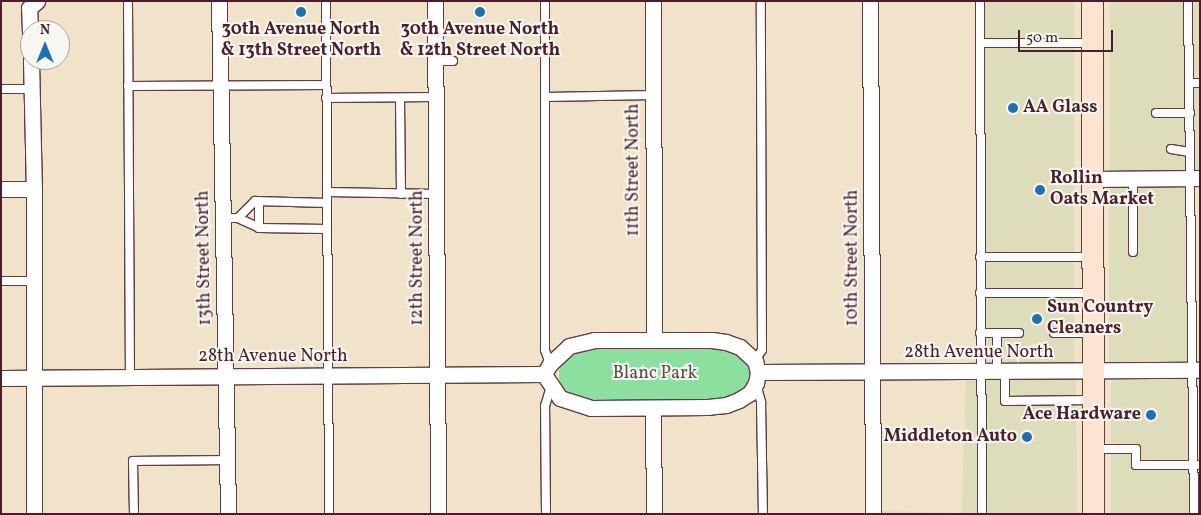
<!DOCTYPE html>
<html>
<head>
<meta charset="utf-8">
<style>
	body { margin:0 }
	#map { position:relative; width:1201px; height:515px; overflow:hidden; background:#f0e3c9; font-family:Vollkorn,serif }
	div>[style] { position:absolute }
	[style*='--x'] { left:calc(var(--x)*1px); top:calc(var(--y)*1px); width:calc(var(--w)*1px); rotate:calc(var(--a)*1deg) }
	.built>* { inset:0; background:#deddbb; transform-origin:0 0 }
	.green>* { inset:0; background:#8ddf9f }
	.roads { filter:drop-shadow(1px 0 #633c43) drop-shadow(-1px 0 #633c43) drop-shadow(0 1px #633c43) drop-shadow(0 -1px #633c43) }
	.lane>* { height:8px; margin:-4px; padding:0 4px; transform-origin:4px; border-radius:4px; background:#fff }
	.street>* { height:15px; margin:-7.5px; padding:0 7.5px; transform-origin:7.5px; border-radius:7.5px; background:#fff }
	.secondary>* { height:21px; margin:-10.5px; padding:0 10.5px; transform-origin:10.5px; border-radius:10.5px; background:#fde4d1 }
	.dots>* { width:14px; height:14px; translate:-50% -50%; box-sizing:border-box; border:2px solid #f6f6f2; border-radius:50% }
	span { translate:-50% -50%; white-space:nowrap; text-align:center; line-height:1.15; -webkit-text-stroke:4px #f6f6f2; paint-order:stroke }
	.poi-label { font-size:18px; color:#4a1f2b; font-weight:700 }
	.left { translate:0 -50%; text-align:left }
	.right { translate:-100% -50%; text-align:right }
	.street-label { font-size:18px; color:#4a1f2b }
	.park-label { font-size:18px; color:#5b4f48 }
	.frame { position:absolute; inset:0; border:2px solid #4a1f2b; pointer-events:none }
	.north { position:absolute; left:20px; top:20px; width:50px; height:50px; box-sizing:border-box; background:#f6f6f2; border:1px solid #b1a0a2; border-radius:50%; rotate:0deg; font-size:14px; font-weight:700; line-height:20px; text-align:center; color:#4a1f2b }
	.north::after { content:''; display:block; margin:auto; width:18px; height:22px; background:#1f6fb2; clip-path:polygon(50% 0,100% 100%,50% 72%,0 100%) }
	.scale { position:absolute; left:1018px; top:30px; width:95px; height:22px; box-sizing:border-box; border:2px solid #4a1f2b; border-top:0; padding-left:6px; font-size:15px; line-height:18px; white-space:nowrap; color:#4a1f2b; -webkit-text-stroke:4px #f6f6f2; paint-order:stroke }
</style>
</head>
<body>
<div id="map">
	<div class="built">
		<div style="left:977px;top:1px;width:97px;height:363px"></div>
		<div style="left:1110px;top:1px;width:90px;height:169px"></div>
		<div style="left:1109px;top:186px;width:84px;height:176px"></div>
		<div style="clip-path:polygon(1076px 378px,1077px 514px,879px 514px,879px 511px,962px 513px,966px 379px)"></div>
		<div style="left:1198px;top:378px;width:136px;height:87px;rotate:90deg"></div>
	</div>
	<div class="green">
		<div style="clip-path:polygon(714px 346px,738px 354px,745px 360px,750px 368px,748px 385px,740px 392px,717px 401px,593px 401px,570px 393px,562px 387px,559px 379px,559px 370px,564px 361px,582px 349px,596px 347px)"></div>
	</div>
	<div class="roads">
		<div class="lane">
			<div style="--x:128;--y:1;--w:376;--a:89.7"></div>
			<div style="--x:326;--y:1;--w:513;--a:89.66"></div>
			<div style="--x:545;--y:1;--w:349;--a:90"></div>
			<div style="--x:545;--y:350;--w:15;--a:70"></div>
			<div style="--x:980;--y:1;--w:513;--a:89.78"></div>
			<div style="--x:1188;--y:1;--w:513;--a:89.33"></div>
			<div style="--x:980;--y:43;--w:110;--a:0"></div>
			<div style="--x:435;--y:61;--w:18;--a:0"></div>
			<div style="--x:1189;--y:83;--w:11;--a:0"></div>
			<div style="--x:128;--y:86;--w:198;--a:-0.3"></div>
			<div style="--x:1;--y:89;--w:30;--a:0"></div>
			<div style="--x:545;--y:97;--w:108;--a:-1.1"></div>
			<div style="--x:326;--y:98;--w:109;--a:-0.5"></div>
			<div style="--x:400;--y:98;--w:96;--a:89.4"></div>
			<div style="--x:1156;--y:113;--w:34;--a:0"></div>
			<div style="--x:1171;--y:149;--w:19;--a:9"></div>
			<div style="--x:1133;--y:179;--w:73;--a:90"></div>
			<div style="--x:327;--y:192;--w:109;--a:1.1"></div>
			<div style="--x:259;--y:201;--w:27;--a:90"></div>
			<div style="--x:223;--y:218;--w:15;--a:0"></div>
			<div style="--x:238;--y:218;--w:23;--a:25"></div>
			<div style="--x:259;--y:228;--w:68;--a:0.8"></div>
			<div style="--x:238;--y:218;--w:24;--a:-45"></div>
			<div style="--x:255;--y:201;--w:72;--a:1.6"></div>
			<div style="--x:980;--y:257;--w:111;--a:0"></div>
			<div style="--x:1;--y:281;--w:33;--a:0"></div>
			<div style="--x:980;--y:293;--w:111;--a:0"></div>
			<div style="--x:980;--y:333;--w:39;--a:0"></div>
			<div style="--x:997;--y:333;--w:38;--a:90"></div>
			<div style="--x:1054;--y:333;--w:37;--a:0"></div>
			<div style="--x:755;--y:361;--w:13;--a:-58"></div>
			<div style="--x:762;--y:350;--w:349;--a:-90.2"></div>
			<div style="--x:1005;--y:371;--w:30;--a:90"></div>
			<div style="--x:1005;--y:401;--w:86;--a:-0.7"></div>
			<div style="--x:756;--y:384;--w:19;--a:74"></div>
			<div style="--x:761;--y:402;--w:112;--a:89"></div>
			<div style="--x:1095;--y:449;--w:41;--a:0"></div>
			<div style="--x:1136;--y:449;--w:16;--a:90"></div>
			<div style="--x:1136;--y:465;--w:64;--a:0"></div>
			<div style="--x:134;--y:514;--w:53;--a:-91.1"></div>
			<div style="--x:133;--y:461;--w:94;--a:-0.6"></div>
			<div style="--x:546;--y:514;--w:108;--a:-90.5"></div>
			<div style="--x:545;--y:406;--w:21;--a:-73"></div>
		</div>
		<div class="street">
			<div style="--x:219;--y:1;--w:513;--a:88.99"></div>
			<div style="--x:435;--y:1;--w:513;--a:89.66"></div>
			<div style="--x:653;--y:1;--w:339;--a:89.8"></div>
			<div style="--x:870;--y:1;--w:513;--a:89.66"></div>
			<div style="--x:30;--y:32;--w:24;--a:-92"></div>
			<div style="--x:29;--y:8;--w:11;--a:-41"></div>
			<div style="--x:31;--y:60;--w:129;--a:88.7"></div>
			<div style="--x:34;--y:189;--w:325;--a:90"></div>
			<div style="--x:1092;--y:179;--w:108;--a:-0.5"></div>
			<div style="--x:1;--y:189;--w:33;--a:0"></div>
			<div style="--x:594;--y:340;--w:118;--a:0"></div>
			<div style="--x:712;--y:340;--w:14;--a:8"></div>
			<div style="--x:726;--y:342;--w:15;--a:20"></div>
			<div style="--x:740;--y:347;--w:21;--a:43"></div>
			<div style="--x:755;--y:361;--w:11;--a:75"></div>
			<div style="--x:758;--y:372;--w:11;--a:100"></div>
			<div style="--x:756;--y:383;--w:12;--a:121"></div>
			<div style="--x:750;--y:393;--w:13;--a:148"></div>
			<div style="--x:739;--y:400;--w:14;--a:159"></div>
			<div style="--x:726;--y:405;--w:18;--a:174"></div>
			<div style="--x:708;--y:407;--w:117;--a:179.5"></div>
			<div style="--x:591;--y:408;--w:33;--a:-162"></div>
			<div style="--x:560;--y:398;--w:29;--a:-124"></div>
			<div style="--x:544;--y:374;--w:12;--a:-59"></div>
			<div style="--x:550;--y:364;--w:26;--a:-43"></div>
			<div style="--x:569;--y:346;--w:26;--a:-13"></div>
			<div style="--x:758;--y:372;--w:442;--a:-0.3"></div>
			<div style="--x:1;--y:378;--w:543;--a:-0.42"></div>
			<div style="--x:653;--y:408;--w:106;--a:89.5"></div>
		</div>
		<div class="secondary">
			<div style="--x:1092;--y:1;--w:513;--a:89.89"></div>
		</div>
	</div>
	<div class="dots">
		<div style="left:301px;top:12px;background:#1f6fb2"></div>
		<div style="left:480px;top:12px;background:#1f6fb2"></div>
		<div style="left:1013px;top:108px;background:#1f6fb2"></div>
		<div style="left:1040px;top:190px;background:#1f6fb2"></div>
		<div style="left:1037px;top:319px;background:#1f6fb2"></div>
		<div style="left:1151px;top:415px;background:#1f6fb2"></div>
		<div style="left:1027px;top:437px;background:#1f6fb2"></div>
	</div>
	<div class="poi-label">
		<span style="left:301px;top:41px">30th Avenue North<br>&amp; 13th Street North</span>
		<span style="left:480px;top:41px">30th Avenue North<br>&amp; 12th Street North</span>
		<span class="left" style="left:1023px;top:108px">AA Glass</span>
		<span class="left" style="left:1050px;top:190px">Rollin<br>Oats Market</span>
		<span class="left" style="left:1047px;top:319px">Sun Country<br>Cleaners</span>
		<span class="right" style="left:1141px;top:415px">Ace Hardware</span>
		<span class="right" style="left:1017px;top:437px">Middleton Auto</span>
	</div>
	<div class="street-label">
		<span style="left:634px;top:170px;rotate:-90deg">11th Street North</span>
		<span style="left:205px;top:258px;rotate:-91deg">13th Street North</span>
		<span style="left:418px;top:258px;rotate:-90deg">12th Street North</span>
		<span style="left:853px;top:258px;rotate:-90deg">10th Street North</span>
		<span style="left:979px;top:353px">28th Avenue North</span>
		<span style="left:273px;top:357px">28th Avenue North</span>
	</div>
	<div class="park-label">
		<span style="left:655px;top:374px">Blanc Park</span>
	</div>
	<div class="frame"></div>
	<div class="north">N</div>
	<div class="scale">50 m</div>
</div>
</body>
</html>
